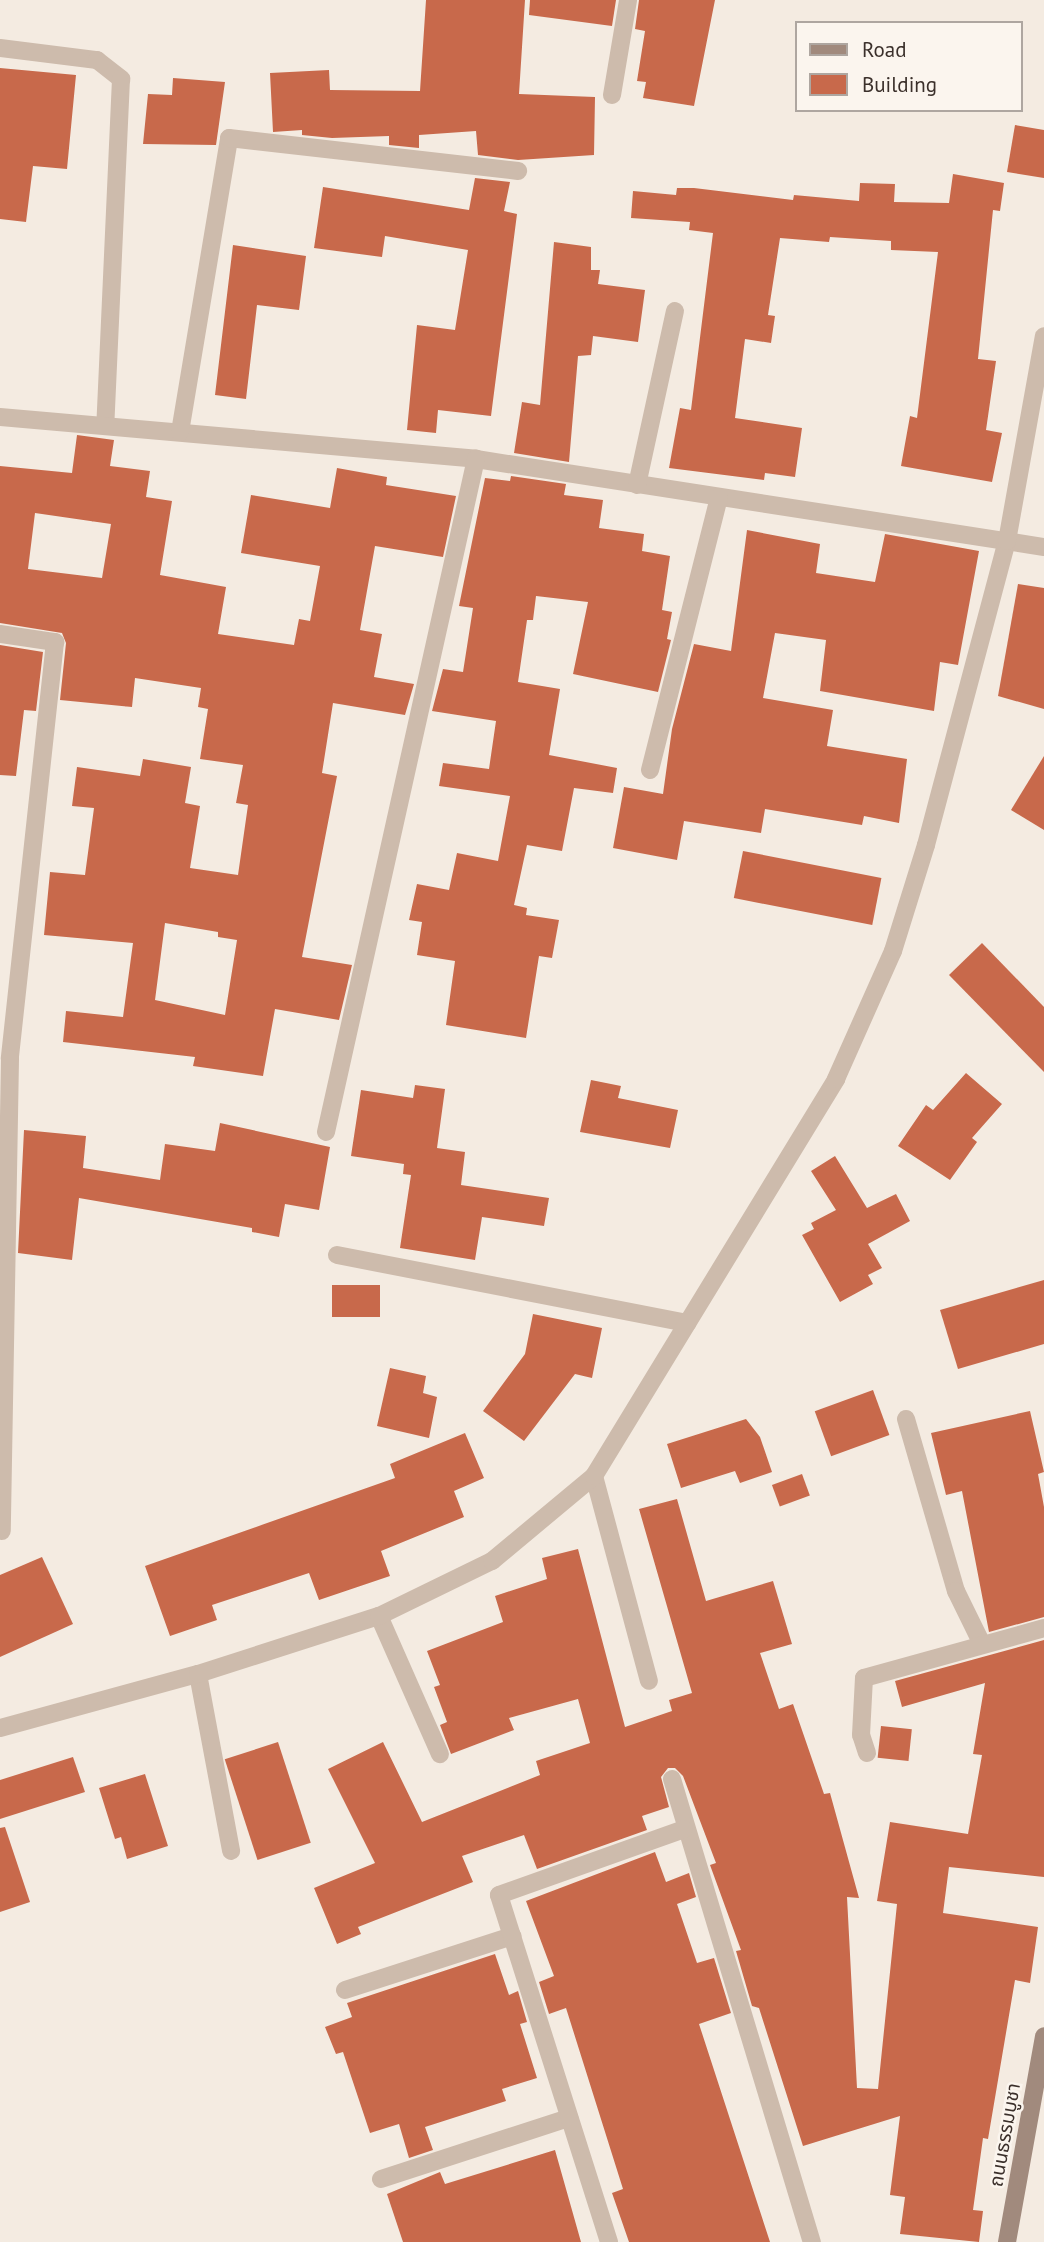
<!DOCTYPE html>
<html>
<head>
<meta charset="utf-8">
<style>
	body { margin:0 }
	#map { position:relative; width:1044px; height:2242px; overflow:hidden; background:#f4ebe1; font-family:"PT Sans","Noto Sans Thai",sans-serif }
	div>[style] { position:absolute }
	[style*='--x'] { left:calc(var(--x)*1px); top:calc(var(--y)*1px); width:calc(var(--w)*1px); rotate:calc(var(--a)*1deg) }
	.building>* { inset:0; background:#c8694b; transform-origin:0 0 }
	.street>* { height:18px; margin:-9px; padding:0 9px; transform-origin:9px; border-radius:9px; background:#cdbbac }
	.secondary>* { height:18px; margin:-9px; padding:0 9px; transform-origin:9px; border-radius:9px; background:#a18a7d }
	span { translate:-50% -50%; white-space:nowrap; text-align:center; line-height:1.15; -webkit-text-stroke:5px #fbf5ee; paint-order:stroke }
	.street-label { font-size:19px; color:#3b302b }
	.legend { position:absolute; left:795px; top:21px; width:228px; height:91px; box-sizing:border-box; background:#fbf5ee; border:2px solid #aea6a0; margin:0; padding:9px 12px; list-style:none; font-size:21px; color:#3b302b }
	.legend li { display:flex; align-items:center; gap:14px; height:35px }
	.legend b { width:35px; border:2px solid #aea6a0 }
</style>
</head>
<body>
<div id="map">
	<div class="building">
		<div style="clip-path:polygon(426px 0,525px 0,519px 94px,595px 97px,594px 155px,518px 160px,478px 155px,476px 131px,419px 135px,419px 148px,389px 145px,389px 136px,332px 138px,302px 135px,302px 130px,273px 132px,270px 73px,329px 70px,330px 90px,420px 91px)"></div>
		<div style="clip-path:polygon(530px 0,616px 0,612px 26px,529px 15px)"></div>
		<div style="clip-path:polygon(639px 0,715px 0,694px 106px,643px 98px,646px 82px,637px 81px,645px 31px,635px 29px)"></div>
		<div style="clip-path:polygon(0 68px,76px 75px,67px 169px,33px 166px,26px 222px,0 219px)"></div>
		<div style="clip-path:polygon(173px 78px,225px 82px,216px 145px,143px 144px,148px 94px,172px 95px)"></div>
		<div style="clip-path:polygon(1015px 125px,1044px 130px,1044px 178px,1007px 172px)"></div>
		<div style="clip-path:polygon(953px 174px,1004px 183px,1000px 211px,993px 210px,978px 359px,996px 361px,986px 430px,1002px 433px,992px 482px,901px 466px,910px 416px,917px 418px,938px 252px,891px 250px,891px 241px,830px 237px,829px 242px,780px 238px,768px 315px,775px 316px,771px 343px,745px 339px,735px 418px,802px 428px,795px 477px,765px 473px,764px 480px,669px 468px,680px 408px,691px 410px,713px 233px,689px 230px,690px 222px,631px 218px,633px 191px,676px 195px,677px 188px,694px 188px,793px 200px,794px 195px,859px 201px,860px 183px,895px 184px,894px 202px,949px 203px)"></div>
		<div style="clip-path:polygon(475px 178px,510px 182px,504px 211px,517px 214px,491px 416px,438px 410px,436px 433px,407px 430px,417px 325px,455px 330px,468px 250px,385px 236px,382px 257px,314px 248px,323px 187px,469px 210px)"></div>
		<div style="clip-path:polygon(554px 242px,591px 247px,591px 270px,600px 270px,598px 284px,645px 290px,638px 342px,593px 336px,591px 355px,578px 356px,569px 462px,514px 453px,522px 402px,540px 405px)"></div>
		<div style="clip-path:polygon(233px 245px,306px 256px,299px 310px,257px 305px,246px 399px,215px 395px)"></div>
		<div style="clip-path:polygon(evenodd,77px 435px,114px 440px,110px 466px,150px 471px,146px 497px,172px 501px,160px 575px,226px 587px,218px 634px,294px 645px,299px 619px,310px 621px,320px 566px,241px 553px,251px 495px,330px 508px,337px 468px,387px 477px,386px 485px,456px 496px,443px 557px,375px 546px,360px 630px,382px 634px,374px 677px,414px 684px,405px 715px,333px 703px,322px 773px,337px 776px,302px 957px,352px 965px,339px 1020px,275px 1009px,263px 1076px,193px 1066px,195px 1057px,63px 1042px,66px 1011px,123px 1017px,133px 943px,44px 935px,50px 872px,85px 875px,94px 808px,72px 806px,77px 767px,140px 776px,143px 759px,191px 767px,185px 803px,200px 806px,190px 868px,238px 875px,248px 805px,236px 803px,243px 765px,200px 759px,208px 709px,198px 707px,201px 688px,135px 678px,132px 707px,60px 700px,66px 643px,62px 633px,0 623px,0 466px,72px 473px,77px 435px,35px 513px,111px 524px,102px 578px,28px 569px,35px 513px,77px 435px,165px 923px,218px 932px,218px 937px,237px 940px,225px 1015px,155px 1000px,165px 923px)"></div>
		<div style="clip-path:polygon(511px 476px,566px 484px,564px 495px,603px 500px,599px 528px,644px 534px,642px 551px,670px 556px,662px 610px,672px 612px,667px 639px,671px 640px,658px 692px,573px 674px,588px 602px,536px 596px,533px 620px,527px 620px,518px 682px,560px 689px,549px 755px,617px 768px,613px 793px,574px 788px,562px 851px,527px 845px,514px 905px,527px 908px,526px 915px,559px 920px,552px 958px,539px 956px,526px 1038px,446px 1025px,455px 961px,417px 955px,422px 922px,409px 920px,417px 884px,449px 890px,457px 853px,498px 861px,510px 796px,439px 786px,443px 763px,489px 769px,496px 721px,432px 711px,443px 669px,463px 672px,473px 608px,459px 606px,485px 478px,510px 481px)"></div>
		<div style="clip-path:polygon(747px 530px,820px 544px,816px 573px,875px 582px,885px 534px,979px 551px,958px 665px,940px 662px,934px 711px,820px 691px,826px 640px,775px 633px,763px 698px,833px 710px,827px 746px,907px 759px,899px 823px,864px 816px,862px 825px,765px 809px,761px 833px,684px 821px,677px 860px,613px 848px,624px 787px,663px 794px,672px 729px,694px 644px,731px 651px)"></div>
		<div style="clip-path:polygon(1018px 584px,1044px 588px,1044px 709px,998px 696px)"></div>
		<div style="clip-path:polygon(0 645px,43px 652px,36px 711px,24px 710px,16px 776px,0 775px)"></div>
		<div style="clip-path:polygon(1044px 756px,1044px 830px,1011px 810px)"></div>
		<div style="left:743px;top:851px;width:141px;height:48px;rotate:11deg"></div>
		<div style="clip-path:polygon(982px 943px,1044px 1007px,1044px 1072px,949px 975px)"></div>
		<div style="clip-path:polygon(966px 1073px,1002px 1104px,972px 1138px,977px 1142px,950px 1180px,898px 1146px,926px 1105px,933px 1110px)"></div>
		<div style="clip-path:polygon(591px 1080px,621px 1086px,618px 1098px,678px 1110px,670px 1148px,580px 1132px)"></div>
		<div style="clip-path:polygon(415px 1085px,445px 1089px,437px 1148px,465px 1152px,461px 1185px,549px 1198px,544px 1226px,482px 1217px,475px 1260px,400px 1248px,411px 1175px,403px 1174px,404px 1164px,351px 1156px,361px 1090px,413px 1098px)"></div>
		<div style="clip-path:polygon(220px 1123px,330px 1147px,319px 1210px,285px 1204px,279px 1237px,252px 1232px,252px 1228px,79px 1198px,72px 1260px,18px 1253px,24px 1130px,86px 1136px,83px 1168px,160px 1180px,165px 1144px,215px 1151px)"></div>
		<div style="clip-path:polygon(835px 1156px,867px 1208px,896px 1194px,910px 1221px,868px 1244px,882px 1268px,868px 1275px,873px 1284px,840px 1302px,802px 1235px,814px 1229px,811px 1223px,836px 1210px,811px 1171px)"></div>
		<div style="clip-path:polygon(1044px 1280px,1044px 1344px,958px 1369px,940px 1310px)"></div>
		<div style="left:332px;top:1285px;width:48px;height:32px"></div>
		<div style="clip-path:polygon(533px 1314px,602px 1328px,592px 1378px,575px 1374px,524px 1441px,483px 1411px,525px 1354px)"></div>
		<div style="clip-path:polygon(390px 1368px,426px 1376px,423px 1393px,437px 1397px,429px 1438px,377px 1426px)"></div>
		<div style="left:873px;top:1390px;width:48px;height:62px;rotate:70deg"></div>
		<div style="clip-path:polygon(1030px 1411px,1044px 1472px,1038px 1474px,1044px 1507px,1044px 1617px,989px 1632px,962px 1491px,946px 1495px,931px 1433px)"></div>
		<div style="clip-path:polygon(746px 1419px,760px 1437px,772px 1472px,740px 1483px,735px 1471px,681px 1488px,667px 1444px)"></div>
		<div style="clip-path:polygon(465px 1433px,484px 1478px,454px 1491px,464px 1517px,381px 1551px,390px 1576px,319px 1600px,309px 1573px,212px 1605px,217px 1620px,170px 1636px,145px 1566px,395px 1478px,390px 1464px)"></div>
		<div style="left:802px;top:1474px;width:23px;height:32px;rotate:70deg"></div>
		<div style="clip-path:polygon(677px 1499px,706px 1601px,773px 1581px,792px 1644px,760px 1653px,779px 1709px,793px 1704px,824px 1794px,830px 1793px,859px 1898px,847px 1897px,857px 2088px,878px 2089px,897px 1904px,877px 1901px,890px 1822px,968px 1834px,982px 1755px,973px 1754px,985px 1683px,902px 1707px,895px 1681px,1044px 1640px,1044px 1877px,949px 1867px,943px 1913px,1038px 1927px,1030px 1983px,1015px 1980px,988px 2139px,983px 2138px,973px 2210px,983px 2211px,979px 2242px,900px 2234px,905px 2197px,890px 2195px,900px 2116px,803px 2146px,759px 2008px,752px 2006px,736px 1951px,741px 1950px,710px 1865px,716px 1863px,683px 1776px,675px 1768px,668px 1768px,661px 1777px,669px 1807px,642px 1816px,647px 1830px,537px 1869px,524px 1835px,462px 1856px,473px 1882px,358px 1927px,361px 1934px,337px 1944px,314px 1888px,375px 1863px,328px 1769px,383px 1742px,422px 1822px,540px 1775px,536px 1761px,590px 1743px,578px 1699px,509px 1718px,514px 1730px,451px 1754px,440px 1725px,447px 1722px,434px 1687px,440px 1685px,427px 1651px,503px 1622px,495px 1596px,547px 1579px,542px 1558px,578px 1549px,625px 1727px,672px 1711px,669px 1700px,692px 1693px,639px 1509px)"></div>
		<div style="clip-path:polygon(42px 1557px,73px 1624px,0 1657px,0 1575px)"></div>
		<div style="left:881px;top:1726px;width:31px;height:32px;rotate:6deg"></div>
		<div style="left:278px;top:1742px;width:106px;height:56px;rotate:72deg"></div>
		<div style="clip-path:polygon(73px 1757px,85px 1792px,0 1819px,0 1780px)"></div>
		<div style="clip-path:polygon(145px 1774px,168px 1846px,127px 1859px,121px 1837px,115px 1839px,99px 1788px)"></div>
		<div style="clip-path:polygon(5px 1827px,30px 1902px,0 1912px,0 1828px)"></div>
		<div style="clip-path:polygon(655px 1852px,666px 1882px,689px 1873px,696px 1897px,677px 1904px,697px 1963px,714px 1958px,731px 2013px,699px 2024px,770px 2242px,629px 2242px,612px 2193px,623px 2189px,566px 2008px,549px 2014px,539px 1982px,554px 1976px,526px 1901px)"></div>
		<div style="clip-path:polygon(495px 1954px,509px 1995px,518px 1991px,527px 2022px,520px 2024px,537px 2078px,502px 2089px,506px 2101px,425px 2127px,433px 2150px,409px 2158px,399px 2124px,370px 2133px,343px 2052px,336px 2054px,325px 2027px,352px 2017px,347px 2003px)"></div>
		<div style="clip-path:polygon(555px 2150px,581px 2242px,403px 2242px,387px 2194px,440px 2172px,445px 2184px)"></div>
	</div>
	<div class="street">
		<div style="--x:0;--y:48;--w:98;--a:7.1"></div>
		<div style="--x:97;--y:60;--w:31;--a:38"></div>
		<div style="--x:121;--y:79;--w:347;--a:92.6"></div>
		<div style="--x:612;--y:95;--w:96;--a:-80.4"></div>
		<div style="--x:0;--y:417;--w:478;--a:5"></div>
		<div style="--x:476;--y:459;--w:575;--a:8.81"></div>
		<div style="--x:180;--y:432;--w:298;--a:-80.5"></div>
		<div style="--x:229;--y:138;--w:291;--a:6.5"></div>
		<div style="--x:637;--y:485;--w:178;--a:-77.7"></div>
		<div style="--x:0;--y:634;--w:56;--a:8.3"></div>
		<div style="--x:55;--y:642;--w:419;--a:96.2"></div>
		<div style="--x:10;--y:1059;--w:472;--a:91"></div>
		<div style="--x:650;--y:770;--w:281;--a:-75.8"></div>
		<div style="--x:326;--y:1132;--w:690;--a:-77.44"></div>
		<div style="--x:337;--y:1255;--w:357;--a:11"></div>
		<div style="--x:906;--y:1419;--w:179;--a:73.8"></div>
		<div style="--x:956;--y:1591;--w:59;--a:63.9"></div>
		<div style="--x:594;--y:1476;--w:212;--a:75"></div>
		<div style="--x:379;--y:1616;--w:151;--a:66.2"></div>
		<div style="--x:198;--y:1674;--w:180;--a:79.4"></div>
		<div style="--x:0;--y:1728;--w:205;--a:-15.3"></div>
		<div style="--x:198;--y:1674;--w:190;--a:-17.8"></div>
		<div style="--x:379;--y:1616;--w:126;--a:-26"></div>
		<div style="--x:492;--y:1561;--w:133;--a:-39.8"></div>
		<div style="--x:594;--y:1476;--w:465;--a:-58.6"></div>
		<div style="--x:836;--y:1079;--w:140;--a:-66"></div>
		<div style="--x:893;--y:951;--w:111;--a:-72.7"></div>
		<div style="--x:926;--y:845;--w:315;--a:-75.1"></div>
		<div style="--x:1007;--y:541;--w:208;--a:-79.8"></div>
		<div style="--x:867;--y:1753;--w:19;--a:-108"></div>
		<div style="--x:861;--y:1735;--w:57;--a:-87"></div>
		<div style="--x:864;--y:1678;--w:187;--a:-15.5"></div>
		<div style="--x:672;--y:1779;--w:484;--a:73.2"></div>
		<div style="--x:345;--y:1990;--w:176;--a:-17.9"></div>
		<div style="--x:381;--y:2179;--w:198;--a:-18"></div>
		<div style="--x:609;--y:2242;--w:364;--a:-107.6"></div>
		<div style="--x:499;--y:1895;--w:196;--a:-19.6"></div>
	</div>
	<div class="secondary">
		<div style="--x:1007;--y:2242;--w:209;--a:-79.8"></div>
	</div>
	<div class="street-label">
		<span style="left:1005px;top:2135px;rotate:-80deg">ถนนธรรมบูชา</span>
	</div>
	<ul class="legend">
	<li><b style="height:9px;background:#a18a7d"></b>Road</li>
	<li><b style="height:19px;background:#c8694b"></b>Building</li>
	</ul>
</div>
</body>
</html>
